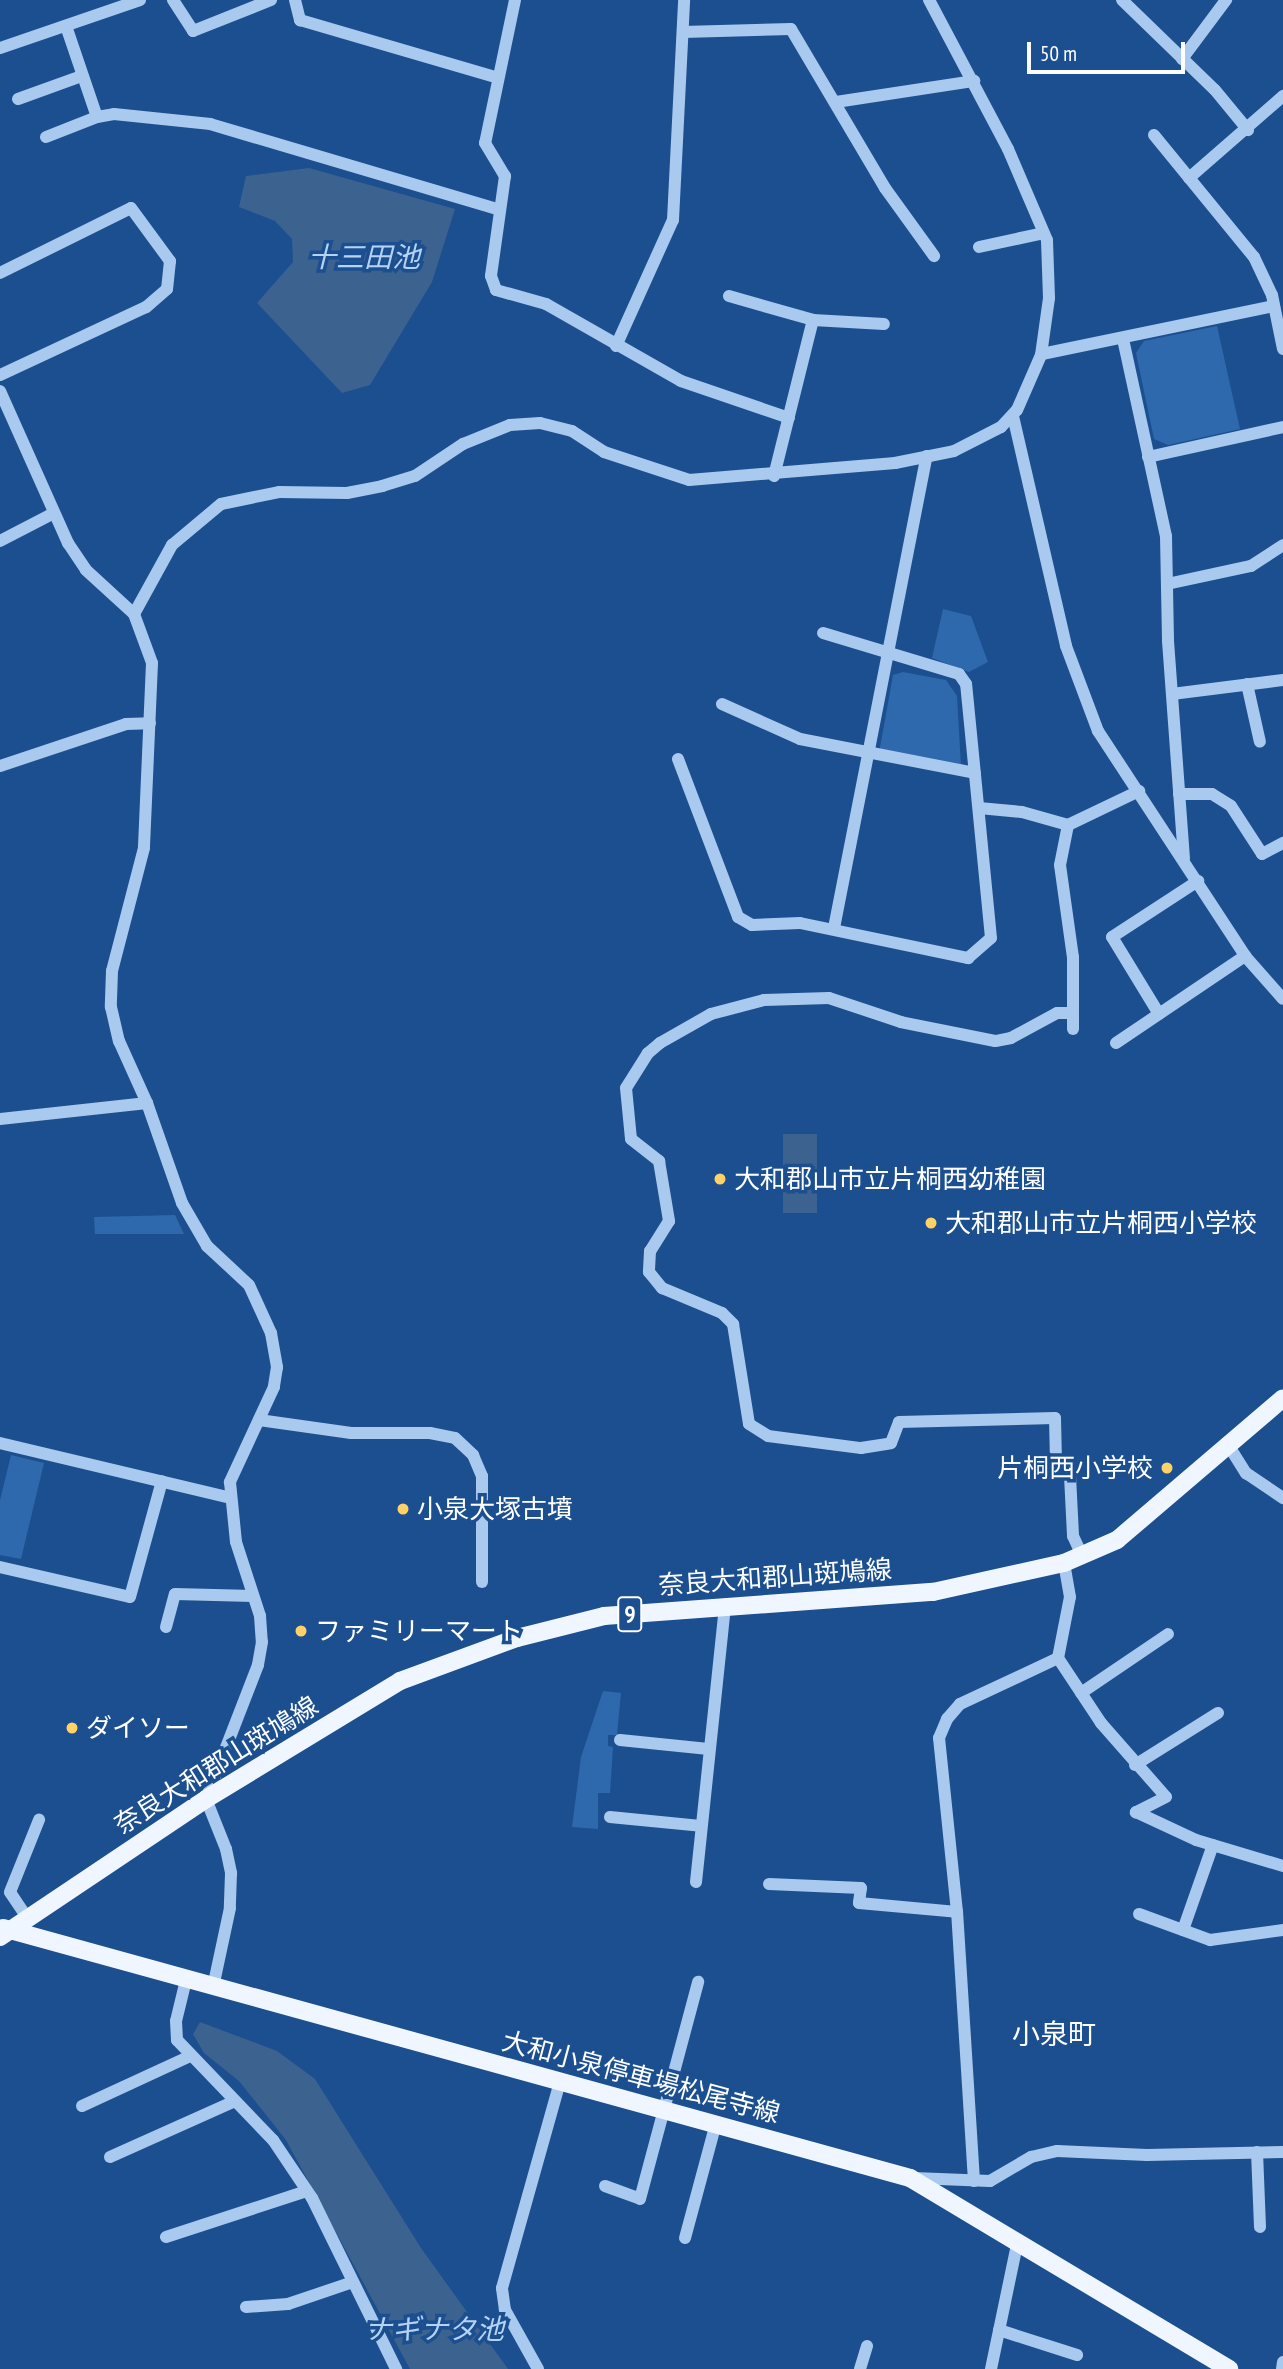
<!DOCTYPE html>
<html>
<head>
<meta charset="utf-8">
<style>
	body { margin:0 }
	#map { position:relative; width:1283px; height:2369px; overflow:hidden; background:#1b4f8f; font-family:"PT Sans Narrow","Noto Sans JP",sans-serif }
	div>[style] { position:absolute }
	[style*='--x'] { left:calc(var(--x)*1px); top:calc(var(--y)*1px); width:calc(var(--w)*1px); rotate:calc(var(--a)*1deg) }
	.green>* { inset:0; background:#2e69ad }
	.water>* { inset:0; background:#3c6290; transform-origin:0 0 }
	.minor>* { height:12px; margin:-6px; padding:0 6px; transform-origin:6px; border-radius:6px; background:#a9c9ee }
	.major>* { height:18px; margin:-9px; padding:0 9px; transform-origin:9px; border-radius:9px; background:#f0f6ff }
	.dots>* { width:19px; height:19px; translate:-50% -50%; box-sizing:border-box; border:4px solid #1b4f8f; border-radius:50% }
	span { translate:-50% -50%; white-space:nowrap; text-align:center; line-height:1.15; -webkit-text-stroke:7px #1b4f8f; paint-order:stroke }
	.shield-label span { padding:2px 5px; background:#1b4f8f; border:2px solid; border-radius:5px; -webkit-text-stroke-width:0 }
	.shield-label { font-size:24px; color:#fff; font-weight:700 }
	.poi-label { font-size:26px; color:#fff }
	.left { translate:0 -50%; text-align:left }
	.right { translate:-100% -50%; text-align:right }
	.street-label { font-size:26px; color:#fff }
	.water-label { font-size:28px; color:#b5d3f5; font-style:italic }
	.neighbourhood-label { font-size:28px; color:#fff }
	.scale { position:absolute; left:1027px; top:42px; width:158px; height:32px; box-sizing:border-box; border:4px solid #fff; border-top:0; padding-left:9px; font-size:21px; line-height:24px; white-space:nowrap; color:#fff; -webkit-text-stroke:5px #1b4f8f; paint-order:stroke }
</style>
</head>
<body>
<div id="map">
	<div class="green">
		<div style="clip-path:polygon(1217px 326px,1240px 429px,1168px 445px,1154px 439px,1136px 353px,1144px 341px)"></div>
		<div style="clip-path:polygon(943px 609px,971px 616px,988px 662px,969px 672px,932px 658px)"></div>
		<div style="clip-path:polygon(903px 672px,946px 680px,957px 696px,961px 766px,879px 753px,893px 675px)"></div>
		<div style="clip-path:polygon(175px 1215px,184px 1234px,95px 1234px,94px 1217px)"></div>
		<div style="clip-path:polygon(11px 1455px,44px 1463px,21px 1559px,0 1555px,0 1500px)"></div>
		<div style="clip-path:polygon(603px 1691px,621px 1693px,617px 1735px,608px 1735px,608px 1746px,613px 1747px,610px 1793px,598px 1793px,598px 1829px,572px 1827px,581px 1757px)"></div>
	</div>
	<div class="water">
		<div style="clip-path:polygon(309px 168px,455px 209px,432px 282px,370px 385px,342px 393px,257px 303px,293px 262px,292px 239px,275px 221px,239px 207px,246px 176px)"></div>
		<div style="left:783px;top:1134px;width:34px;height:79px"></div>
		<div style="clip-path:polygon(200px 2022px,277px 2051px,315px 2079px,421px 2248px,508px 2369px,410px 2369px,286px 2140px,239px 2081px,204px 2053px,193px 2034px)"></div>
	</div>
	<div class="minor">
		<div style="--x:173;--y:0;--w:37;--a:57"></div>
		<div style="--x:193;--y:31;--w:84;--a:-21.7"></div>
		<div style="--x:295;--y:0;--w:21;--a:76"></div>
		<div style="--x:300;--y:20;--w:206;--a:16.3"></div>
		<div style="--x:515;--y:0;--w:146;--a:101.8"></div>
		<div style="--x:485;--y:143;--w:39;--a:59"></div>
		<div style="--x:505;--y:176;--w:101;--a:98"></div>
		<div style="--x:491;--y:276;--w:15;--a:70"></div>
		<div style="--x:496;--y:290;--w:52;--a:15.6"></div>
		<div style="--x:546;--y:304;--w:155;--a:29.7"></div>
		<div style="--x:681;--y:381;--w:114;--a:18.9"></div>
		<div style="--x:1122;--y:0;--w:129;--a:44.1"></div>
		<div style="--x:1215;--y:90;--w:52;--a:50.5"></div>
		<div style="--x:66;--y:26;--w:96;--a:71.2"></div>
		<div style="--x:97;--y:117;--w:17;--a:-10"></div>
		<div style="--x:114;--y:114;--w:97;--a:5.9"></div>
		<div style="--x:210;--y:124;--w:302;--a:16.5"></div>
		<div style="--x:683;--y:32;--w:108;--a:-1.6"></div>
		<div style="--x:791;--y:29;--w:185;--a:59.4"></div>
		<div style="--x:885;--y:188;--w:84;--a:54.2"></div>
		<div style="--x:0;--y:48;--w:148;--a:-18.9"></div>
		<div style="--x:1182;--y:59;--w:74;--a:-53.3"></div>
		<div style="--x:18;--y:99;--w:68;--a:-19.8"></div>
		<div style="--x:836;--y:102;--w:140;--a:-8.7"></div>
		<div style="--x:1154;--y:135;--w:158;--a:50.7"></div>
		<div style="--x:1254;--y:257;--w:42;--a:64.7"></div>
		<div style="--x:1272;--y:295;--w:55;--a:78.5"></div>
		<div style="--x:46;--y:137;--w:55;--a:-21.4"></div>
		<div style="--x:1189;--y:178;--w:125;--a:-41.1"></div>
		<div style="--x:979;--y:247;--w:66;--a:-12.2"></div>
		<div style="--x:0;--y:273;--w:146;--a:-26.4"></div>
		<div style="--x:131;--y:208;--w:66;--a:53.7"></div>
		<div style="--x:170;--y:261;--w:28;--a:96"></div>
		<div style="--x:167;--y:289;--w:28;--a:139"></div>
		<div style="--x:146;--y:307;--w:161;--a:155"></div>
		<div style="--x:729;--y:296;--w:87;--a:15.9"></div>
		<div style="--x:813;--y:320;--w:71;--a:3.2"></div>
		<div style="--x:1123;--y:339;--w:202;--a:77.7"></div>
		<div style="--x:1166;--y:536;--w:105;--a:88.9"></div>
		<div style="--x:1168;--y:641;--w:218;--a:85.8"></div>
		<div style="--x:616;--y:346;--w:138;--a:-65.7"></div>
		<div style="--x:673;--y:220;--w:220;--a:-87.1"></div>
		<div style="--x:1042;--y:354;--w:237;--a:-11.7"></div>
		<div style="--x:0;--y:391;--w:167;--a:65.9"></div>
		<div style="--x:68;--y:543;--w:32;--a:56"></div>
		<div style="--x:86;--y:570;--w:65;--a:42.5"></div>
		<div style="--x:134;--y:614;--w:52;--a:69.8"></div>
		<div style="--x:152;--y:663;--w:185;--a:92.5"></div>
		<div style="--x:144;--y:848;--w:127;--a:104.6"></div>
		<div style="--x:112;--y:971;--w:36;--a:92"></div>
		<div style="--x:111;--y:1007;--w:35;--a:77"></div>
		<div style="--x:119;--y:1041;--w:68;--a:65.7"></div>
		<div style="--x:147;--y:1103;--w:106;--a:70.7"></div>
		<div style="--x:182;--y:1203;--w:50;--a:59.8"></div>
		<div style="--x:207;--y:1246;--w:57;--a:42.9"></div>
		<div style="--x:249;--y:1285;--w:53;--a:65.4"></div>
		<div style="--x:271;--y:1333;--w:35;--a:80"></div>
		<div style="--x:277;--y:1367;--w:20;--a:99"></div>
		<div style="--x:274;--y:1387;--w:105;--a:114.9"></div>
		<div style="--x:230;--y:1482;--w:60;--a:84.3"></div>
		<div style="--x:236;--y:1542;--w:78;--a:72"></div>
		<div style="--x:260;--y:1616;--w:26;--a:86"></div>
		<div style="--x:262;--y:1642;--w:23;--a:100"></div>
		<div style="--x:258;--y:1665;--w:144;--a:111.2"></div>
		<div style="--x:206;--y:1799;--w:54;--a:68.2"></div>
		<div style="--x:226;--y:1849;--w:25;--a:78"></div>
		<div style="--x:231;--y:1873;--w:35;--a:92"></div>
		<div style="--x:230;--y:1908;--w:81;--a:102.1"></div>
		<div style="--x:1013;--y:416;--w:236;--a:77"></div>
		<div style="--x:1066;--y:646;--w:91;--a:69.4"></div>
		<div style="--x:1098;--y:731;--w:269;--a:56.8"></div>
		<div style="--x:1245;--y:956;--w:57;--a:48.5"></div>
		<div style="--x:1148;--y:457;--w:138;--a:-12.5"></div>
		<div style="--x:774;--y:476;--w:161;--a:-76"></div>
		<div style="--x:0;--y:541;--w:61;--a:-27.4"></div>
		<div style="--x:1167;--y:584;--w:86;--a:-12.1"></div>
		<div style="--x:1251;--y:566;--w:38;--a:-33"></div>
		<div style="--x:134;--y:614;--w:79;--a:-61.2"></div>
		<div style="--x:172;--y:545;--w:64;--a:-39.9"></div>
		<div style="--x:221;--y:504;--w:59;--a:-11.7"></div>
		<div style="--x:279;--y:492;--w:68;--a:0.8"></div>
		<div style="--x:347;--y:493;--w:36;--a:-11"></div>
		<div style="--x:382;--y:486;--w:34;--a:-17"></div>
		<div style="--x:415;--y:476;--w:58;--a:-33.7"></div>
		<div style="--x:463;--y:444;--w:51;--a:-22"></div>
		<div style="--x:510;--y:425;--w:30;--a:-4"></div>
		<div style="--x:540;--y:423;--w:33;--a:14"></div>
		<div style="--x:572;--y:431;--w:38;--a:33"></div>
		<div style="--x:604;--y:452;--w:89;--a:18.2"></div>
		<div style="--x:689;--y:480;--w:207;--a:-4.7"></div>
		<div style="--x:895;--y:463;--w:60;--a:-11.5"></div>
		<div style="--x:954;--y:451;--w:53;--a:-27.1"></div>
		<div style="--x:1001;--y:427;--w:23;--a:-47"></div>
		<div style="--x:1017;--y:410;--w:60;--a:-66.4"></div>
		<div style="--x:1041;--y:355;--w:58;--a:-82"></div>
		<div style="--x:1049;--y:298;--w:58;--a:-92"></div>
		<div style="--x:1047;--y:240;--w:99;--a:-113.2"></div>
		<div style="--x:1008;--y:149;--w:169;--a:-117.9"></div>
		<div style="--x:1247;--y:684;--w:59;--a:77.4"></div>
		<div style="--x:1172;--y:694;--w:112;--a:-7.2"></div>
		<div style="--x:722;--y:704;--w:85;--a:24.2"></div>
		<div style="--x:800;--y:739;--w:178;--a:11"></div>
		<div style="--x:678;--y:759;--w:169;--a:69.2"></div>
		<div style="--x:738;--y:917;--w:16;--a:30"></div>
		<div style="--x:752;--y:925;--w:48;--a:-2.4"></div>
		<div style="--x:800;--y:923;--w:172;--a:11.8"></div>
		<div style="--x:968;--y:958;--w:30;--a:-41"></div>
		<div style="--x:991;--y:938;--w:255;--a:-95.6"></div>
		<div style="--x:966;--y:684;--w:12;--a:-125"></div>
		<div style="--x:959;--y:674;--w:142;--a:-163.2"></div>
		<div style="--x:0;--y:766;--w:133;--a:-18.4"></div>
		<div style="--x:126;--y:724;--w:24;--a:-2"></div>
		<div style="--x:1179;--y:794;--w:33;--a:0"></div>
		<div style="--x:1212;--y:794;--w:22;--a:32"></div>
		<div style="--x:1231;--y:806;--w:57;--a:57.1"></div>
		<div style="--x:1262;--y:854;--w:24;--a:-28"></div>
		<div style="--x:979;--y:808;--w:43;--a:5.3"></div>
		<div style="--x:1022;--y:812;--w:48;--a:15.8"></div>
		<div style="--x:1068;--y:825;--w:79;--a:-25.6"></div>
		<div style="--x:1068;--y:825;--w:41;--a:101.3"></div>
		<div style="--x:1060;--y:865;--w:93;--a:82"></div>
		<div style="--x:1073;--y:957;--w:72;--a:90"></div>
		<div style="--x:834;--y:928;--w:481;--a:-78.9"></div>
		<div style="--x:1073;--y:1013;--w:16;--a:180"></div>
		<div style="--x:1057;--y:1013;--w:52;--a:151.5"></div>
		<div style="--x:1011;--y:1038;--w:16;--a:169"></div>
		<div style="--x:995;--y:1041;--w:96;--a:-168.6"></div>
		<div style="--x:901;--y:1022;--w:76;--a:-161.6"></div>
		<div style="--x:829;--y:998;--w:65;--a:178.2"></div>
		<div style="--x:764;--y:1000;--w:55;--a:165.2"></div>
		<div style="--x:711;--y:1014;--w:59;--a:150.4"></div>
		<div style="--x:660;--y:1043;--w:16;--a:140"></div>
		<div style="--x:648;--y:1053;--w:41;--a:122.2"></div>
		<div style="--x:626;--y:1088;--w:51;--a:84.4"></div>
		<div style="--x:631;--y:1139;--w:36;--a:38"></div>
		<div style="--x:659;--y:1161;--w:61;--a:80.5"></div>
		<div style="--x:669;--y:1221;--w:36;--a:122"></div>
		<div style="--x:650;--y:1251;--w:21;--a:93"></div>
		<div style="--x:649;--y:1272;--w:21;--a:51"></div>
		<div style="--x:662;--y:1288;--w:65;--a:22.6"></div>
		<div style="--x:722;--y:1313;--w:16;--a:45"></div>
		<div style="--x:733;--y:1324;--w:101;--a:80.9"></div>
		<div style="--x:749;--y:1424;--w:22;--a:32"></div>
		<div style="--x:768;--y:1436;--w:94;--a:7.4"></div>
		<div style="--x:861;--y:1448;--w:30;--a:-9"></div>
		<div style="--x:891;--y:1443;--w:22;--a:-69"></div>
		<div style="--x:899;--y:1422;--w:156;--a:-1.5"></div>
		<div style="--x:1055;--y:1418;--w:43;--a:88.7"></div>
		<div style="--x:1056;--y:1461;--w:21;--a:47"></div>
		<div style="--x:1070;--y:1476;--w:60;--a:87.1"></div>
		<div style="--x:1073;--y:1536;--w:23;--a:65"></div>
		<div style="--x:1159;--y:1014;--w:90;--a:-121.4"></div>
		<div style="--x:1112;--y:937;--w:103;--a:-33.1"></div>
		<div style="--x:1116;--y:1043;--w:156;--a:-34"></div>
		<div style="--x:0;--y:1119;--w:148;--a:-6.2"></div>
		<div style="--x:259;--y:1420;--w:93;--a:8"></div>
		<div style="--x:351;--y:1433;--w:79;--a:0"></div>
		<div style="--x:430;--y:1433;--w:25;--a:11"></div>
		<div style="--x:455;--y:1438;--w:25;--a:43"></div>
		<div style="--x:473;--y:1455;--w:23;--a:67"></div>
		<div style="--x:482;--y:1476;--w:106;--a:90"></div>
		<div style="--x:0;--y:1443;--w:237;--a:13.4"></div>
		<div style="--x:1227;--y:1443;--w:36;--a:58"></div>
		<div style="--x:1246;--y:1473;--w:45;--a:34"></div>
		<div style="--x:0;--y:1567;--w:133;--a:13"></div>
		<div style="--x:130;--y:1597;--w:120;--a:-74.6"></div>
		<div style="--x:166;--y:1627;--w:34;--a:-75"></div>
		<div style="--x:175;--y:1594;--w:78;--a:1.5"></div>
		<div style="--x:1058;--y:1658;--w:78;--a:56.5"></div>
		<div style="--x:1101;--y:1723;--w:98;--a:48.7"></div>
		<div style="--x:1166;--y:1797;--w:34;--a:153"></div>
		<div style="--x:1136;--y:1812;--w:66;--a:25"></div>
		<div style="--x:1196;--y:1840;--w:91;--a:16.6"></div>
		<div style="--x:1081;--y:1693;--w:105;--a:-34.1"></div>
		<div style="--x:620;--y:1740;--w:89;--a:5.8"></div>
		<div style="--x:1135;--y:1765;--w:98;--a:-32.1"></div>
		<div style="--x:610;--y:1817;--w:91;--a:5.6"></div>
		<div style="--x:696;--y:1882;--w:279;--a:-84"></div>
		<div style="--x:769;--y:1884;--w:92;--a:2.5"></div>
		<div style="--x:861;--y:1888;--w:15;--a:98"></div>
		<div style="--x:859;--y:1903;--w:98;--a:5.2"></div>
		<div style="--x:1139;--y:1914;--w:76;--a:20.1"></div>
		<div style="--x:1210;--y:1940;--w:74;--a:-7.8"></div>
		<div style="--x:28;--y:1919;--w:32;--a:-124"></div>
		<div style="--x:10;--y:1892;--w:78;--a:-68.1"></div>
		<div style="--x:1183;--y:1930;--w:90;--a:-70.6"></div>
		<div style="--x:186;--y:1980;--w:42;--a:103.7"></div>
		<div style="--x:176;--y:2021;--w:19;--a:87"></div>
		<div style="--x:177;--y:2040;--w:139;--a:46.2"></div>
		<div style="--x:273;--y:2140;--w:70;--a:56.1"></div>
		<div style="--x:312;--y:2198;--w:191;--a:63.8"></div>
		<div style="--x:82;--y:2106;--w:119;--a:-24.8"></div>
		<div style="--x:1257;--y:2152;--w:75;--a:87.7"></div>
		<div style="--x:110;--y:2157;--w:137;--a:-24.1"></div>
		<div style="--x:914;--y:2178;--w:76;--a:2.3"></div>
		<div style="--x:990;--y:2181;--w:48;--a:-30.3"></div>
		<div style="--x:1031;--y:2157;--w:27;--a:-13"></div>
		<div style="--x:1057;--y:2151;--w:90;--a:2.5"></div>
		<div style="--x:1147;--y:2155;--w:136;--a:-1.3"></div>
		<div style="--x:974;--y:2181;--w:270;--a:-93.6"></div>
		<div style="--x:957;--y:1912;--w:175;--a:-95.9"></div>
		<div style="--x:939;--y:1738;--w:21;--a:-67"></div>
		<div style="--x:947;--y:1719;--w:20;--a:-49"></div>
		<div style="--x:960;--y:1704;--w:108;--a:-25.1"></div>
		<div style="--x:1058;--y:1658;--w:62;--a:-78.9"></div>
		<div style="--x:1070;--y:1597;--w:35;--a:-100"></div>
		<div style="--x:605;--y:2186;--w:37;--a:20"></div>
		<div style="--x:640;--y:2199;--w:225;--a:-75"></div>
		<div style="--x:166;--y:2237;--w:148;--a:-18.1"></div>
		<div style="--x:685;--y:2238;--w:119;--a:-74.9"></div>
		<div style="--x:246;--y:2307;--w:42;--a:-4.1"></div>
		<div style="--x:288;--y:2304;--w:65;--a:-18.7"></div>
		<div style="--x:999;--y:2330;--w:82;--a:17.8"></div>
		<div style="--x:538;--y:2369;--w:68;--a:-119.2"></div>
		<div style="--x:505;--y:2310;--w:22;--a:-98"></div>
		<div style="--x:502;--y:2288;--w:215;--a:-74.3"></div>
		<div style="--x:860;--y:2369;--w:24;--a:-73"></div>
		<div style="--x:991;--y:2369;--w:132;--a:-78.2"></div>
		<div style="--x:1282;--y:2369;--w:7;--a:-82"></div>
	</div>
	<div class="major">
		<div style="--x:3;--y:1928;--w:941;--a:15.41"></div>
		<div style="--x:910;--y:2178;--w:372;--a:30.9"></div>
		<div style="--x:0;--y:1937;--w:248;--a:-33.8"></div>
		<div style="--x:206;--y:1799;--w:227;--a:-31.3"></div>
		<div style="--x:400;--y:1681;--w:125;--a:-20.2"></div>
		<div style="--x:517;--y:1638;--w:90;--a:-14.2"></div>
		<div style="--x:604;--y:1616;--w:330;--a:-4.2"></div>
		<div style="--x:933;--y:1592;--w:134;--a:-12.5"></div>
		<div style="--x:1064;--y:1563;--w:58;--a:-23.5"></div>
		<div style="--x:1117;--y:1540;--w:218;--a:-40.5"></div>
	</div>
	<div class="dots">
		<div style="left:720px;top:1179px;background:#ffd166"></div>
		<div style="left:931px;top:1223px;background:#ffd166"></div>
		<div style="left:1167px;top:1468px;background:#ffd166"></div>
		<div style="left:403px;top:1509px;background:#ffd166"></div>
		<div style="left:301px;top:1631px;background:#ffd166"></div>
		<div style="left:72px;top:1728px;background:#ffd166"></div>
	</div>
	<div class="shield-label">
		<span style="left:630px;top:1614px">9</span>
	</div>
	<div class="poi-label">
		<span class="left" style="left:734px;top:1179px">大和郡山市立片桐西幼稚園</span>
		<span class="left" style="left:945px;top:1223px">大和郡山市立片桐西小学校</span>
		<span class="right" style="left:1153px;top:1468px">片桐西小学校</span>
		<span class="left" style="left:417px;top:1509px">小泉大塚古墳</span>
		<span class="left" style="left:315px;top:1631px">ファミリーマート</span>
		<span class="left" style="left:86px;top:1728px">ダイソー</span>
	</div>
	<div class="street-label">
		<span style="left:775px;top:1577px;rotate:-4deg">奈良大和郡山斑鳩線</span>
		<span style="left:216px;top:1765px;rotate:-32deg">奈良大和郡山斑鳩線</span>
		<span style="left:641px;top:2077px;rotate:15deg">大和小泉停車場松尾寺線</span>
	</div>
	<div class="water-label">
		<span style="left:364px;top:257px">十三田池</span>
		<span style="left:434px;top:2329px">ナギナタ池</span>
	</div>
	<div class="neighbourhood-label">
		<span style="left:1054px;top:2034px">小泉町</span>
	</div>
	<div class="scale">50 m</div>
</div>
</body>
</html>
